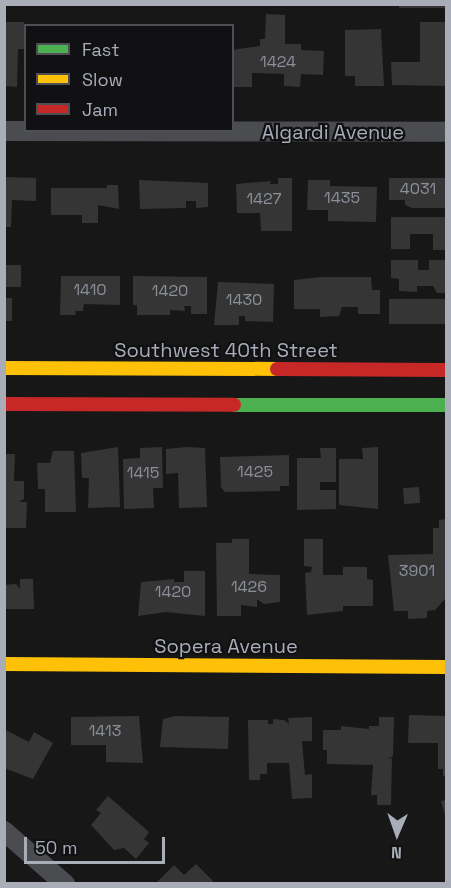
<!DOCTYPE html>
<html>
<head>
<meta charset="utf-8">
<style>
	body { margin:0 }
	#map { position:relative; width:451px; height:888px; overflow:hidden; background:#171717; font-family:"Space Grotesk",sans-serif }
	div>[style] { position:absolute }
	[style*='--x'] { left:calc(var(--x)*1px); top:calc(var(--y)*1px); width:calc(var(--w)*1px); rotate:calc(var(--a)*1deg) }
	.building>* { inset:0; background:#353536; transform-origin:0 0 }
	.street>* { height:20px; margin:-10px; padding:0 10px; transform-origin:10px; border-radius:10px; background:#4b4c50 }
	.fast>* { height:14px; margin:-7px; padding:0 7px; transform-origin:7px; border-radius:7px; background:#4caf50 }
	.slow>* { height:14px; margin:-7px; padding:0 7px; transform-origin:7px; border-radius:7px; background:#ffc107 }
	.jam>* { height:14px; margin:-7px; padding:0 7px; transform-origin:7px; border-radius:7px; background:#c62828 }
	span { translate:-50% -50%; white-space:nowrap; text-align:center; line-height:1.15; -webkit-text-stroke:4.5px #111113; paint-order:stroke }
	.number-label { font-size:16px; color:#8b8f98 }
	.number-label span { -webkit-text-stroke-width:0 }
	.street-label { font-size:20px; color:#a8adb8 }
	.frame { position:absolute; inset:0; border:6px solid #a8adb8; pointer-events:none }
	.legend { position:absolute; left:24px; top:24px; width:210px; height:108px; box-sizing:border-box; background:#111113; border:2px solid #4d4f55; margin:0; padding:8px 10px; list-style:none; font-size:18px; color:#a8adb8 }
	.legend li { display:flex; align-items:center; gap:12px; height:30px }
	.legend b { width:30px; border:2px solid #4d4f55 }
	.north { position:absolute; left:367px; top:804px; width:60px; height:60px; -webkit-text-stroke:4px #111113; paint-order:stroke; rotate:182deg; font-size:16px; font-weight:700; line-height:24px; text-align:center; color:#a8adb8 }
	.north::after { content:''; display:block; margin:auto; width:21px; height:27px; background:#a8adb8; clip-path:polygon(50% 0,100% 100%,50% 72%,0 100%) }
	.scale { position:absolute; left:24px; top:837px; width:141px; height:27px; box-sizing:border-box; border:3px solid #a8adb8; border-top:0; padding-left:8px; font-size:18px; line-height:21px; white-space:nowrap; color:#a8adb8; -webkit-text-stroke:4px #111113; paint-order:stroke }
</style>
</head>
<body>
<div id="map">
	<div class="building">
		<div style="left:399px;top:4px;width:47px;height:4px"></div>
		<div style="clip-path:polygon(266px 14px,285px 15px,285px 44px,301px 44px,301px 50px,324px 51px,323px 75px,301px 74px,300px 87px,284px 86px,284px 74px,252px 73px,252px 87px,232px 87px,232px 50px,260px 46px,260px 39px,265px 39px)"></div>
		<div style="clip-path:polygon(6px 22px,24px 22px,26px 31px,26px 49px,18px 49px,17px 87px,4px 86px)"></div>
		<div style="clip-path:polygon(420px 22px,446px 22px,446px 86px,392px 85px,391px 62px,420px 62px)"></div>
		<div style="clip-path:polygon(381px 29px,384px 86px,355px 86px,355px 76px,345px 76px,345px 30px)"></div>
		<div style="clip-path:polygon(4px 177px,36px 178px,36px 201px,12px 200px,11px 227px,4px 227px)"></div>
		<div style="clip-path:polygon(278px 178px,292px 178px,292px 231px,261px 231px,260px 213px,237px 213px,236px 184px,271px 181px,270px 184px,278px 184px)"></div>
		<div style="clip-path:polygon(389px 178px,446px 178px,446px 208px,412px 208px,405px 205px,405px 200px,389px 200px)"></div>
		<div style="clip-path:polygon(139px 180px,208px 183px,208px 207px,196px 208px,196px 201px,186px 201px,186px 208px,140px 209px)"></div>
		<div style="clip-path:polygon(308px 180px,330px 180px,330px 186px,377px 187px,376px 222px,328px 221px,328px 210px,307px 210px)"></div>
		<div style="clip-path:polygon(107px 185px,118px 185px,119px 209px,98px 205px,98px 223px,82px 223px,82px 215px,51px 215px,51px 188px,107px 188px)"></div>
		<div style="clip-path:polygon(391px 217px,446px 217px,446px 250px,433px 250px,433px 234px,410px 234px,410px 249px,391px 249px)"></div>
		<div style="clip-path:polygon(391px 260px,418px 260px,418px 270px,429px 270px,429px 260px,446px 260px,446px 293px,437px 293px,433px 286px,417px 286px,417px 292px,399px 291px,399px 279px,391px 278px)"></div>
		<div style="left:4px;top:265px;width:17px;height:22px"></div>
		<div style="clip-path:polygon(61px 276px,120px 276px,120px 305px,84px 304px,83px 311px,75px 311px,76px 315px,60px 315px)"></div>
		<div style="clip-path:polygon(133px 276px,207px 277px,207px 314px,191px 314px,191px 306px,184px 306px,185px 311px,170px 310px,170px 315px,137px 315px,137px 305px,133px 305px)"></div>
		<div style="clip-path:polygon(321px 277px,371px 277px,372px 290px,380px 290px,380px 314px,358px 314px,358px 307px,342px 307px,339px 316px,320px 317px,320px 309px,294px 309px,294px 280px)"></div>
		<div style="clip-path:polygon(218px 282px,274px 284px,273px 322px,245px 321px,245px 316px,239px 316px,239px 325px,214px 325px)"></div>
		<div style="left:4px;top:298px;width:8px;height:23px"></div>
		<div style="left:389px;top:299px;width:57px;height:25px"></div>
		<div style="clip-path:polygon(118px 447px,120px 507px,88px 508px,89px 478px,82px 478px,81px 453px)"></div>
		<div style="clip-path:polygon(162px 447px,163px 488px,153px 488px,154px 508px,124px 509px,123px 459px,140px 458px,140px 448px)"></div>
		<div style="clip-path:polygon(186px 447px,205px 448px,207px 507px,179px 508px,178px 473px,166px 474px,166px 449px)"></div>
		<div style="clip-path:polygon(378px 447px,378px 509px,339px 505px,339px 459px,363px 459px,362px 448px)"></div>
		<div style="clip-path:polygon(320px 448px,336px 448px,336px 482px,320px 482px,320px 490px,336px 490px,336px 509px,297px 510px,297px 458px,321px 458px)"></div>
		<div style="clip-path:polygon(53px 451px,74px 451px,76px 512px,45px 512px,45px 489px,38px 489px,37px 463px,50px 463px)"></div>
		<div style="clip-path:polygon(4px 454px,15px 454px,14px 481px,24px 481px,24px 499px,19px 502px,27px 502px,26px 528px,4px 528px)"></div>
		<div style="clip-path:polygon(289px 455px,289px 486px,280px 486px,280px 491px,225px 492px,221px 487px,220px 457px)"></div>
		<div style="left:419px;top:487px;width:16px;height:16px;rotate:86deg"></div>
		<div style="clip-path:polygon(446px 519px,446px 598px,435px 610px,427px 611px,427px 618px,408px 619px,408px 611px,394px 611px,388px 555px,433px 554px,433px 528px,439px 528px,439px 520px)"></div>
		<div style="clip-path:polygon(232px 539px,249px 539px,249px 574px,280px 575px,280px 602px,264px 604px,257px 599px,257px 607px,241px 605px,241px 616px,217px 616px,216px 543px,232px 543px)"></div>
		<div style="clip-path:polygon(304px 539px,323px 539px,323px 575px,343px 575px,343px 567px,367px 567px,367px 579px,373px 580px,373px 606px,343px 606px,343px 611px,307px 615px,305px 573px,311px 572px,312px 567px,304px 566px)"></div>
		<div style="clip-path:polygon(184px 571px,205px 571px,205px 616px,166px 612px,138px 616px,141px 582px,174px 579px,174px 582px,184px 582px)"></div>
		<div style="clip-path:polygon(20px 579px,33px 579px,34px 609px,4px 609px,4px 585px,16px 584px,20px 589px)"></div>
		<div style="clip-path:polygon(409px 715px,446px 716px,446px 776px,443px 776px,443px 769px,438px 769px,438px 743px,408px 743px)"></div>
		<div style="clip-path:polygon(139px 716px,143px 763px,106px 762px,106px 745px,71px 745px,71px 717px)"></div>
		<div style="clip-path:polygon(175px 716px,229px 717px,228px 749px,160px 747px,163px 719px)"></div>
		<div style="clip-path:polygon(312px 717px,312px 741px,302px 741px,305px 775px,312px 774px,312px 798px,292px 799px,289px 763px,267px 763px,267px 774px,260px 774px,260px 780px,249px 780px,248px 720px,268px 720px,268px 724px,273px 724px,273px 719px,284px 720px,289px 724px,288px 718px)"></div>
		<div style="clip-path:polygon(379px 717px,394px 717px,393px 756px,387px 759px,392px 758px,391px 805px,377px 805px,377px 795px,371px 795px,373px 765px,327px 764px,327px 750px,323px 750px,323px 730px,341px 730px,341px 726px,369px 729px,369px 726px,379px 726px)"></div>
		<div style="clip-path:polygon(4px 729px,29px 742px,34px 732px,53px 743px,33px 779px,4px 768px)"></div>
		<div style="clip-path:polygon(108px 796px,149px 832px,144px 839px,149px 843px,136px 859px,124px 848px,114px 850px,91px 825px,101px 813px,96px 810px)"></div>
		<div style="clip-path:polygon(446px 800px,446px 819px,441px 801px)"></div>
		<div style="clip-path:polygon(196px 864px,213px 881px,210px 884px,155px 884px,174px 865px,184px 875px)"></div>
	</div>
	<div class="street">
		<div style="--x:4;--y:131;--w:442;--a:0.1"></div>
		<div style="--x:4;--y:831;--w:81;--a:41"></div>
	</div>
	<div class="fast">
		<div style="--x:234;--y:405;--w:212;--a:0"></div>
	</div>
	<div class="slow">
		<div style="--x:4;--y:368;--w:273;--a:0.2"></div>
		<div style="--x:4;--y:664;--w:442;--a:0.4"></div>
	</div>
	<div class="jam">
		<div style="--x:277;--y:369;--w:169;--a:0.3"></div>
		<div style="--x:4;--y:404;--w:230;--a:0.2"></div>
	</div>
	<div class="number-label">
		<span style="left:278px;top:62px">1424</span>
		<span style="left:418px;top:189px">4031</span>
		<span style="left:342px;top:198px">1435</span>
		<span style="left:264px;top:199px">1427</span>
		<span style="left:90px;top:290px">1410</span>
		<span style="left:170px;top:291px">1420</span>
		<span style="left:244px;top:300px">1430</span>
		<span style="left:255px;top:472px">1425</span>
		<span style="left:143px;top:473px">1415</span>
		<span style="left:417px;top:571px">3901</span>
		<span style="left:249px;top:587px">1426</span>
		<span style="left:173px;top:592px">1420</span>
		<span style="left:105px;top:731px">1413</span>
	</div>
	<div class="street-label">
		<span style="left:333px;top:132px">Algardi Avenue</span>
		<span style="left:226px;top:350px">Southwest 40th Street</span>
		<span style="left:226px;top:646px">Sopera Avenue</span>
	</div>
	<div class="frame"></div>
	<ul class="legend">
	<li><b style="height:8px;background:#4caf50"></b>Fast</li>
	<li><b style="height:8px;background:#ffc107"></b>Slow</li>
	<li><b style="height:8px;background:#c62828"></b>Jam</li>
	</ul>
	<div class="north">N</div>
	<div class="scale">50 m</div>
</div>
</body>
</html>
